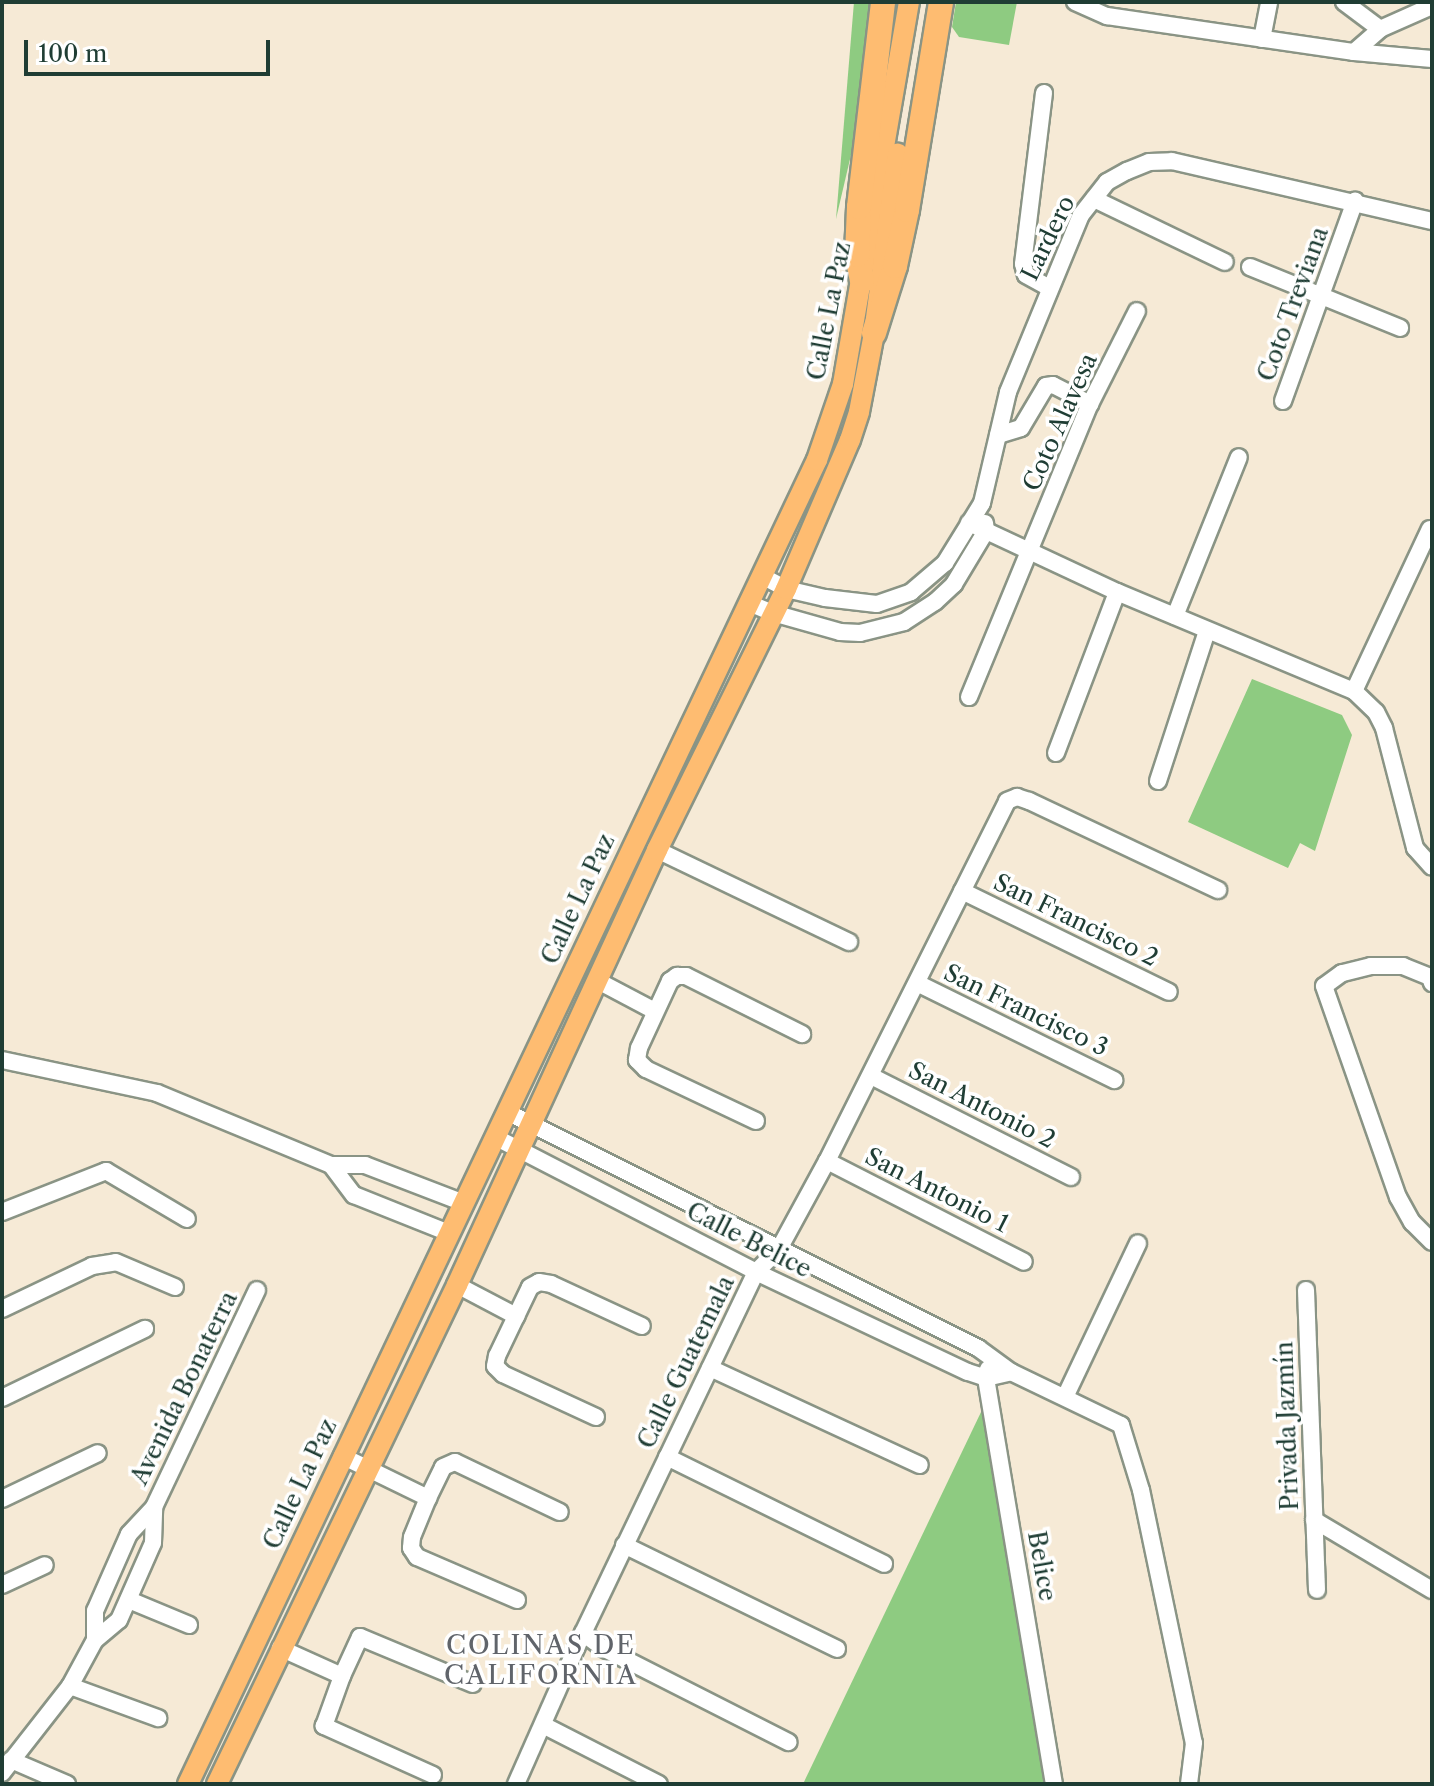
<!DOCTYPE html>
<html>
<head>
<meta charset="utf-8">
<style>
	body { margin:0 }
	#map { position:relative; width:1434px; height:1786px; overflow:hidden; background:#f6ead6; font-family:"Libre Caslon Text",serif }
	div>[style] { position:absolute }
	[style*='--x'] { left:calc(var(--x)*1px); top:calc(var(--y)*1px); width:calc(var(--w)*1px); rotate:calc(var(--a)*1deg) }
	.green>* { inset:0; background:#8ecb81 }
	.roads { filter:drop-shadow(2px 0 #8a9485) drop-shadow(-2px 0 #8a9485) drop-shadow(0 2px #8a9485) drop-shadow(0 -2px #8a9485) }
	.minor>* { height:16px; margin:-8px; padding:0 8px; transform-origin:8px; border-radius:8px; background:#fff }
	.major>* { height:20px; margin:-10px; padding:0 10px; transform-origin:10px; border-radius:10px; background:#febc71 }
	.highway>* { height:24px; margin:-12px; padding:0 12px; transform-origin:12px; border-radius:12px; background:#febc71 }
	span { translate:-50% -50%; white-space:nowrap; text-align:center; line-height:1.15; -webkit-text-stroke:7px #fff; paint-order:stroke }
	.street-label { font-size:24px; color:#1f3d34 }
	.neighbourhood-label { font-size:26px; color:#60646a; letter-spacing:2px }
	.frame { position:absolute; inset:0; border:4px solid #1f3d34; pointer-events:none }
	.scale { position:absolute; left:24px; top:40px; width:246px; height:36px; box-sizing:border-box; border:4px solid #1f3d34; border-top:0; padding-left:10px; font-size:24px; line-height:28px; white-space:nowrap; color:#1f3d34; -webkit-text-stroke:6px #fff; paint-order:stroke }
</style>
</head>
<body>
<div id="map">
	<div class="green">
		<div style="clip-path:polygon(854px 2px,879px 2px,865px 95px,836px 219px)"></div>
		<div style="clip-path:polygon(956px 2px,1017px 2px,1009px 45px,959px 37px,952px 27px)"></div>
		<div style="clip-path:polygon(1252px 679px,1342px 715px,1352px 735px,1315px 851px,1300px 843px,1288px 868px,1188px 822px)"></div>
		<div style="clip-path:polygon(982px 1410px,1044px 1784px,803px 1784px)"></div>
	</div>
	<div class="roads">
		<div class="minor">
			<div style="--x:1075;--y:2;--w:35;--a:24"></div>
			<div style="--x:1107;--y:16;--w:250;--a:8.3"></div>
			<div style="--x:1354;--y:52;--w:78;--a:5.1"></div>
			<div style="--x:1344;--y:2;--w:45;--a:36.9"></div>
			<div style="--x:1262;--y:39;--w:38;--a:-79"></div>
			<div style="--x:1354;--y:52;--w:35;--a:-41"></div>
			<div style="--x:1380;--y:29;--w:57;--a:-23.9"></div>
			<div style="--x:1044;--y:93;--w:172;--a:97"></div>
			<div style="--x:1023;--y:264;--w:11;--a:75"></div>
			<div style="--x:1026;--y:275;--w:26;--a:29"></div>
			<div style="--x:1094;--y:199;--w:145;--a:25.7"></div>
			<div style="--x:1250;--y:267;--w:162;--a:22.1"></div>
			<div style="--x:1283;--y:401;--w:213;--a:-70.2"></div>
			<div style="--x:998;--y:435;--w:24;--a:-17"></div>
			<div style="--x:1021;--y:428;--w:49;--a:-59.2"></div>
			<div style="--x:1046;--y:386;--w:7;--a:-8"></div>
			<div style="--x:1053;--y:385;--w:42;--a:27.2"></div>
			<div style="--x:969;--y:523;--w:163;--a:25"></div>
			<div style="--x:1117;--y:592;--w:257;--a:22.7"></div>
			<div style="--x:1354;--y:691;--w:30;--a:44"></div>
			<div style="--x:1376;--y:712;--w:18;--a:63"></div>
			<div style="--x:1384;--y:728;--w:124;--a:75.5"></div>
			<div style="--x:1415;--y:848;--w:25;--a:48"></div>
			<div style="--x:762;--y:576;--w:27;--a:28"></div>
			<div style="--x:786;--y:589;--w:40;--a:13"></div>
			<div style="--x:825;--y:598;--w:52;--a:6.6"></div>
			<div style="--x:877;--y:604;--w:36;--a:-19"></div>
			<div style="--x:911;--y:592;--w:45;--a:-40.5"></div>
			<div style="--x:945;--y:563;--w:70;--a:-58.3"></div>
			<div style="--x:982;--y:503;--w:114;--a:-76.8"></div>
			<div style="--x:1008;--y:392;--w:191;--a:-67.6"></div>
			<div style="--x:1081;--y:215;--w:42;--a:-51.8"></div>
			<div style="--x:1107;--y:182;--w:23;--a:-29"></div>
			<div style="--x:1127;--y:171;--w:24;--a:-22"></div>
			<div style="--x:1149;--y:162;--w:23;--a:-2"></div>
			<div style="--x:1172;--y:161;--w:267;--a:13"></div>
			<div style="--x:749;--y:603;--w:26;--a:23"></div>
			<div style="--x:773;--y:613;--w:70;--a:15.8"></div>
			<div style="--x:840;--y:632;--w:20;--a:3"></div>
			<div style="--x:860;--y:633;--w:45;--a:-14"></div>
			<div style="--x:904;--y:622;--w:37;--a:-33"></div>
			<div style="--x:935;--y:602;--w:26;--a:-43"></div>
			<div style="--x:954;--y:584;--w:62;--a:-58.9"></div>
			<div style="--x:986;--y:531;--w:8;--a:-97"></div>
			<div style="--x:1175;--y:616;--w:171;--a:-68.1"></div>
			<div style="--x:1354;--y:691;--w:179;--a:-64.9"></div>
			<div style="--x:969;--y:697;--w:317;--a:-67.6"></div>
			<div style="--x:1090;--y:404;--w:104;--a:-63.2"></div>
			<div style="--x:1056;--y:753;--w:172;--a:-69.2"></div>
			<div style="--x:1158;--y:781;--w:158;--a:-71.9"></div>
			<div style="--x:657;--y:850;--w:213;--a:25.6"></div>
			<div style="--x:962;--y:891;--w:230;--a:26"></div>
			<div style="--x:598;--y:981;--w:64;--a:27.8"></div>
			<div style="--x:917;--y:983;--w:220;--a:26.2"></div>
			<div style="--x:1432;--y:983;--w:6;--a:-108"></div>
			<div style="--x:1430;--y:977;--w:29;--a:-158"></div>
			<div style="--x:1403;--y:966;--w:32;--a:180"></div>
			<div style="--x:1371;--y:966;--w:30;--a:166"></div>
			<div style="--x:1342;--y:973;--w:22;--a:144"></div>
			<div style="--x:1324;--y:986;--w:224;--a:70.7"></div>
			<div style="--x:1398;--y:1197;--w:29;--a:61"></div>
			<div style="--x:1412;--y:1222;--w:28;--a:45"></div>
			<div style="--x:2;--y:1060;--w:158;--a:12"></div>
			<div style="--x:157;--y:1093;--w:188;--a:22.5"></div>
			<div style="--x:331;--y:1165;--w:34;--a:0"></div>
			<div style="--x:365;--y:1165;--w:106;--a:21"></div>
			<div style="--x:871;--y:1076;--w:224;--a:26.8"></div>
			<div style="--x:507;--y:1112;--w:527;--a:26.61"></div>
			<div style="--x:978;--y:1348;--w:41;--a:36"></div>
			<div style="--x:1011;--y:1372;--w:122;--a:25.7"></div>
			<div style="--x:1121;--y:1425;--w:68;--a:72.9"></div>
			<div style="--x:1141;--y:1490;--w:258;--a:78.2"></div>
			<div style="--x:1194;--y:1743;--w:41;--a:97"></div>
			<div style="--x:756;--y:1121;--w:122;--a:-154.7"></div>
			<div style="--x:646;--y:1069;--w:13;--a:-135"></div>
			<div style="--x:637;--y:1060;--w:12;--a:-81"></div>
			<div style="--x:639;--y:1048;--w:74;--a:-65.2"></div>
			<div style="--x:670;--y:981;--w:9;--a:-36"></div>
			<div style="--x:677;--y:976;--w:9;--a:0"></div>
			<div style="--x:686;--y:976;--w:130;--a:26.6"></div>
			<div style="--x:495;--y:1137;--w:294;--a:27.3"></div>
			<div style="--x:756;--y:1272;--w:234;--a:25.3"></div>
			<div style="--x:968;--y:1372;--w:19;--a:18"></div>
			<div style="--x:986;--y:1378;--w:26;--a:-13"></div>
			<div style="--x:827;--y:1161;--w:221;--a:27.1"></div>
			<div style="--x:331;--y:1165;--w:38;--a:53"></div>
			<div style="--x:354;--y:1195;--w:102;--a:21.8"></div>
			<div style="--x:2;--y:1212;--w:112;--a:-21.5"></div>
			<div style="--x:106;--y:1171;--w:94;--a:30.7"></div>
			<div style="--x:457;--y:1285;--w:67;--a:27.7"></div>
			<div style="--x:1306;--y:1290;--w:300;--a:87.9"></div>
			<div style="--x:2;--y:1309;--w:100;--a:-25.5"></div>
			<div style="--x:92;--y:1266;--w:24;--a:-9"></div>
			<div style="--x:116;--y:1262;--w:64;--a:23"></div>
			<div style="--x:710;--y:1368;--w:231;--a:24.8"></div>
			<div style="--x:988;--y:1369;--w:9;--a:103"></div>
			<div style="--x:986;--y:1378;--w:412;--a:80.5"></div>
			<div style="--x:1065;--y:1397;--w:170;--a:-64.6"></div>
			<div style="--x:2;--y:1398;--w:159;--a:-25.8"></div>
			<div style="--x:596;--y:1417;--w:102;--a:-155.2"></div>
			<div style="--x:503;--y:1374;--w:11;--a:-135"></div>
			<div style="--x:495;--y:1366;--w:10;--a:-79"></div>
			<div style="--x:497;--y:1356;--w:76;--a:-64.4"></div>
			<div style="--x:530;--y:1287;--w:10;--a:-29"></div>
			<div style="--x:539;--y:1282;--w:12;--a:9"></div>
			<div style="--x:551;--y:1284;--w:100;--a:24.8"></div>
			<div style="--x:342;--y:1456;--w:96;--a:26"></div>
			<div style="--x:667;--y:1457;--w:242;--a:26.2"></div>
			<div style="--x:2;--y:1499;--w:106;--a:-25.6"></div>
			<div style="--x:1314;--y:1520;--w:137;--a:30.7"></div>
			<div style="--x:624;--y:1545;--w:237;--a:26"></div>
			<div style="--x:2;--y:1585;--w:47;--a:-24.9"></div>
			<div style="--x:129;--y:1600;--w:65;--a:22.6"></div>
			<div style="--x:517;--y:1600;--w:109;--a:-156.7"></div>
			<div style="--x:417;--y:1557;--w:11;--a:-124"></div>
			<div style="--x:411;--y:1548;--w:11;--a:-85"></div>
			<div style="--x:412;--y:1537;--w:42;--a:-67.7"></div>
			<div style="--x:428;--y:1498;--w:34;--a:-64"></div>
			<div style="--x:443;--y:1467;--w:13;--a:-23"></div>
			<div style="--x:455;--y:1462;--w:116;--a:25.5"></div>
			<div style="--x:583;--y:1633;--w:25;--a:37"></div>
			<div style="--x:603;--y:1648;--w:208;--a:26.9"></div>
			<div style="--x:95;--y:1640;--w:29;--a:-90"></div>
			<div style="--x:95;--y:1611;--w:84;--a:-66.2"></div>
			<div style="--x:129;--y:1534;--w:37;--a:-47"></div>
			<div style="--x:154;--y:1507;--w:240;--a:-64.6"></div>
			<div style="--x:280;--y:1648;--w:68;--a:24.3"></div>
			<div style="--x:70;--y:1686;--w:94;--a:20"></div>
			<div style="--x:543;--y:1725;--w:130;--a:27"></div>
			<div style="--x:11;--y:1760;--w:61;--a:23.2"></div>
			<div style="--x:2;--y:1773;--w:110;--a:-52"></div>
			<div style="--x:70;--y:1686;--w:52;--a:-61.5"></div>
			<div style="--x:95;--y:1640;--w:31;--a:-40"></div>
			<div style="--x:119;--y:1620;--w:84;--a:-66.2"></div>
			<div style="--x:153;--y:1543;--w:36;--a:-88"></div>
			<div style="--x:433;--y:1775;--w:120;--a:-155.8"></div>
			<div style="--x:324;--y:1726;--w:53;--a:-70.2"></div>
			<div style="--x:342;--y:1676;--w:43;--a:-65.2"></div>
			<div style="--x:360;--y:1637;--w:122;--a:22.6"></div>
			<div style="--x:516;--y:1784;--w:165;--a:-66.1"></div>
			<div style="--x:583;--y:1633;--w:400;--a:-64.4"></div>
			<div style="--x:756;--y:1272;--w:33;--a:-45"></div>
			<div style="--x:779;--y:1249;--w:100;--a:-61.4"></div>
			<div style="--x:827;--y:1161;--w:402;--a:-63.4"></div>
			<div style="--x:1007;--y:801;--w:11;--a:-22"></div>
			<div style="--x:1017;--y:797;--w:13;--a:18"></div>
			<div style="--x:1029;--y:801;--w:209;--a:25.2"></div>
		</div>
		<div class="major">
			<div style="--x:188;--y:1784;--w:1466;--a:-64.59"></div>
			<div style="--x:817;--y:460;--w:80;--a:-71.1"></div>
			<div style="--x:843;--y:384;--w:388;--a:-80.2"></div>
			<div style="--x:217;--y:1784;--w:554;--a:-64.31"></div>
			<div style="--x:457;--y:1285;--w:479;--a:-65.3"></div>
			<div style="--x:657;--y:850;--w:291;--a:-63.7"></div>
			<div style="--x:786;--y:589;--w:162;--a:-66.8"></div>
			<div style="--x:850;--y:440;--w:29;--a:-72"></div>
			<div style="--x:859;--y:412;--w:80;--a:-79.2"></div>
			<div style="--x:874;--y:333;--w:181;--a:-82.4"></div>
		</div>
		<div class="highway">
			<div style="--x:862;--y:281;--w:26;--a:-101"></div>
			<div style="--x:857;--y:255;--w:48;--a:-87.6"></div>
			<div style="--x:859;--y:207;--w:206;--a:-83.3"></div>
			<div style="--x:874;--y:333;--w:70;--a:-72.6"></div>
			<div style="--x:895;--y:266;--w:57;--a:-77.9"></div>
			<div style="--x:907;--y:210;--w:211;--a:-80.7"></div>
		</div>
	</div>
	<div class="street-label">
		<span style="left:1048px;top:238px;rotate:-64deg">Lardero</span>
		<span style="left:1293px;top:304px;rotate:-70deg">Coto Treviana</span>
		<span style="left:829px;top:311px;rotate:-79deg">Calle La Paz</span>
		<span style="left:1060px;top:422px;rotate:-66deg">Coto Alavesa</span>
		<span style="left:578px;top:899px;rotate:-65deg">Calle La Paz</span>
		<span style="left:1076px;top:920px;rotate:26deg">San Francisco 2</span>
		<span style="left:1026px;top:1010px;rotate:26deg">San Francisco 3</span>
		<span style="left:982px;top:1105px;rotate:27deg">San Antonio 2</span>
		<span style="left:937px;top:1190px;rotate:27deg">San Antonio 1</span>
		<span style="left:749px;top:1240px;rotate:27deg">Calle Belice</span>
		<span style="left:686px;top:1362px;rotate:-64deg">Calle Guatemala</span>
		<span style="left:184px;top:1388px;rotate:-64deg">Avenida Bonaterra</span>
		<span style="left:1287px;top:1426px;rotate:-92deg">Privada Jazmín</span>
		<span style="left:300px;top:1484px;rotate:-65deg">Calle La Paz</span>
		<span style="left:1042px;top:1566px;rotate:80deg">Belice</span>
	</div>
	<div class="neighbourhood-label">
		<span style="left:541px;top:1661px">COLINAS DE<br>CALIFORNIA</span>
	</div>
	<div class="frame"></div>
	<div class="scale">100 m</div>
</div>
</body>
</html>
